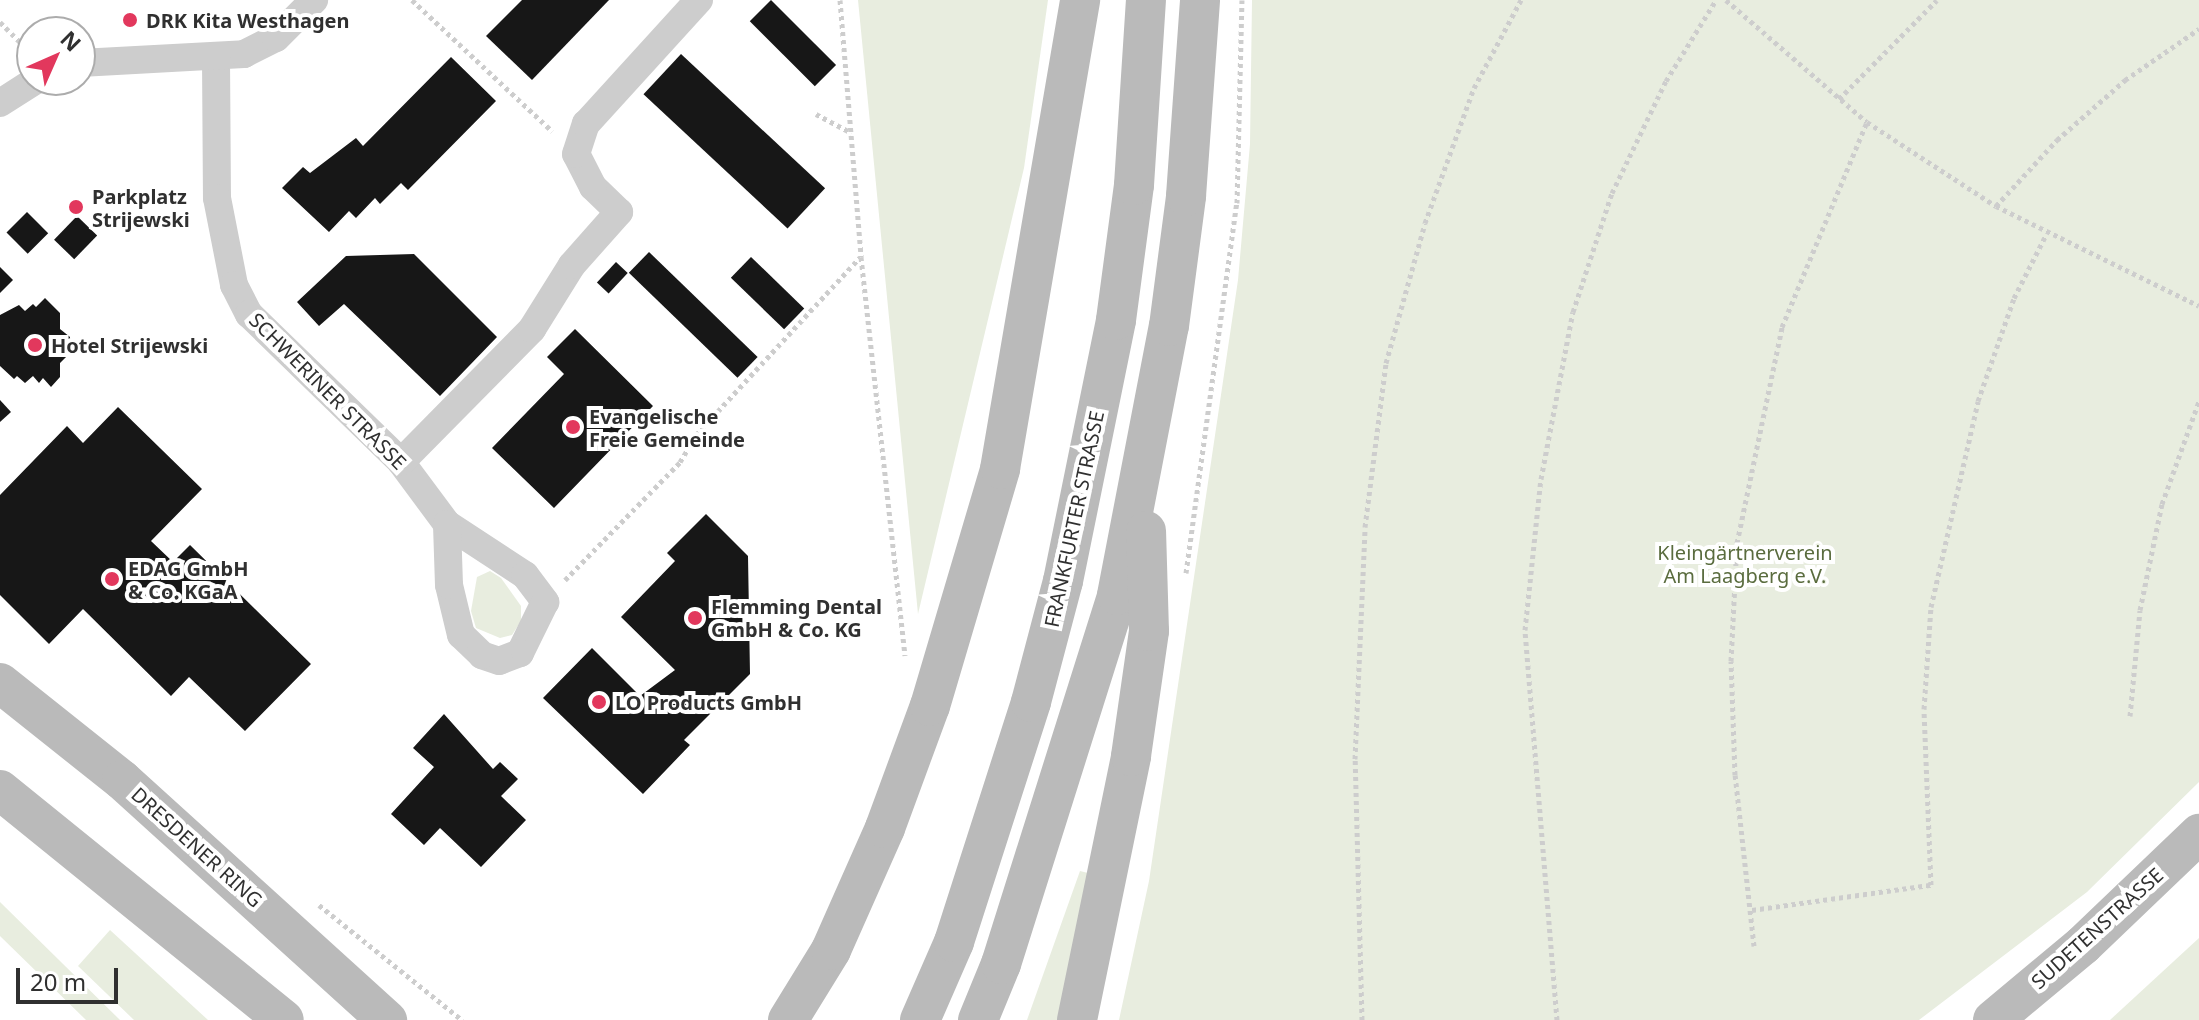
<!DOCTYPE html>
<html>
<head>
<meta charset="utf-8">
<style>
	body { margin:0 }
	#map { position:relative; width:2199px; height:1020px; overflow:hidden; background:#fff; font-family:"Noto Sans",sans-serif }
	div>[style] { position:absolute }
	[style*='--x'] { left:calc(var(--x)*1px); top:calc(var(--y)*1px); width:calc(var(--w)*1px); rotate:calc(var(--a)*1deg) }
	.green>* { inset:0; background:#e8eddf }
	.building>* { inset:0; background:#171717; transform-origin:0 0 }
	.path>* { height:5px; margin-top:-2.5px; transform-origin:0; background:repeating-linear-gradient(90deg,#cdcdcd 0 4px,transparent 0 8px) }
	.street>* { height:28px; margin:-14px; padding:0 14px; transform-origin:14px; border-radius:14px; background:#cdcdcd }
	.secondary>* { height:40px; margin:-20px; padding:0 20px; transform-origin:20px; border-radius:20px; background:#bababa }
	.dots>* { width:22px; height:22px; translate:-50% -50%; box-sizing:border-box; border:4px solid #fff; border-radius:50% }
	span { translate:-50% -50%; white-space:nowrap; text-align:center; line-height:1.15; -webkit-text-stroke:8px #fff; paint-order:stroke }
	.poi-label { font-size:20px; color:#303030; font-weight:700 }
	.left { translate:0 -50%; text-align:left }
	.street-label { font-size:20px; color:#303030 }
	.park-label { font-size:20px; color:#5a6c3e }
	.north { position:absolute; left:16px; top:16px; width:80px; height:80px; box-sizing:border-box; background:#fff; border:2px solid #acacac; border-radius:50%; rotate:45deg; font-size:22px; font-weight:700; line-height:32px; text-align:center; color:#303030 }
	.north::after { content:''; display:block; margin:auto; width:28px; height:36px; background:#e2385d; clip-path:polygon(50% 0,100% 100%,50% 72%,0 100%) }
	.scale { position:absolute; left:16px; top:968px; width:102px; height:36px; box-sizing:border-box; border:4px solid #303030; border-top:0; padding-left:10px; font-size:24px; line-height:28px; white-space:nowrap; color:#303030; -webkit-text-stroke:6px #fff; paint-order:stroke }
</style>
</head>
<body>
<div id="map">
	<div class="green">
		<div style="clip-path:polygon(858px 0,1048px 0,1024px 168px,918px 614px)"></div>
		<div style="clip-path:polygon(1252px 0,2199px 0,2199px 782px,2087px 892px,1919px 1020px,1119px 1020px,1149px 881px,1238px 280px,1250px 144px)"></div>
		<div style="clip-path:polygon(490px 571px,501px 578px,521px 606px,521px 621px,512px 635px,500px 638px,476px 628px,471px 611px,477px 577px)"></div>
		<div style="clip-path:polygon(1080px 871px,1088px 873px,1058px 1020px,1027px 1020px)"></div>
		<div style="clip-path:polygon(0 902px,120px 1020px,86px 1020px,0 936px)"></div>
		<div style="clip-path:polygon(110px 930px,208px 1020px,134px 1020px,78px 966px)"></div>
		<div style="clip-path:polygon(2199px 938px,2199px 1020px,2110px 1020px)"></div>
	</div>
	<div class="building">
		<div style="clip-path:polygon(522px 0,609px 0,532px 80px,486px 36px)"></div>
		<div style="left:771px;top:0;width:92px;height:30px;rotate:45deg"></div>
		<div style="left:681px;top:54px;width:197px;height:55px;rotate:43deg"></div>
		<div style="clip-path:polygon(451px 57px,496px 101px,408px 190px,401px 183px,380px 204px,375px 198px,356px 218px,349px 211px,329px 232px,282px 188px,303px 167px,310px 173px,356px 138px,363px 146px)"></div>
		<div style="left:27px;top:212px;width:30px;height:29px;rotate:45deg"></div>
		<div style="left:77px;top:216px;width:28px;height:33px;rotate:44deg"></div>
		<div style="left:649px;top:252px;width:151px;height:29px;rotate:44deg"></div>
		<div style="clip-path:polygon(414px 254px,497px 337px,440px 396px,344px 304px,319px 326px,297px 302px,346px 256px)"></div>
		<div style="left:751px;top:257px;width:74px;height:29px;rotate:44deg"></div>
		<div style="left:616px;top:262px;width:16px;height:28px;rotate:43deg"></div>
		<div style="clip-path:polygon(0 267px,13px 280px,0 293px)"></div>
		<div style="clip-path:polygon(45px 298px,60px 313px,60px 329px,70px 337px,71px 352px,60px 363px,60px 377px,51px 387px,43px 378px,39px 383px,33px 376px,25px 383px,17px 376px,14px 379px,0 366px,0 315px,19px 305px,25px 311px,33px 304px,36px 307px)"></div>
		<div style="clip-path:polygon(575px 329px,653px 406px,554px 508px,492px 448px,564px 374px,547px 357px)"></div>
		<div style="clip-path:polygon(0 400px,11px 412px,0 422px)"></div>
		<div style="clip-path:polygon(118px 407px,202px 489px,151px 541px,173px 562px,190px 545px,311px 664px,245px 731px,189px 677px,171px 696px,83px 609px,49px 644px,0 595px,0 495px,67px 426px,83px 443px)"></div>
		<div style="clip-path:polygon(706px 514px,748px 556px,750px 674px,684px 740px,690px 745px,643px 794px,543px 698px,592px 648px,640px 696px,675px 670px,621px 617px,675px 561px,667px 553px)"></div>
		<div style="clip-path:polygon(444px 714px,493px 769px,500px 762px,518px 779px,501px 796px,526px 820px,481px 867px,440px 828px,424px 845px,391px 814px,434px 767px,413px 748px)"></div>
	</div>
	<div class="path">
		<div style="--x:412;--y:0;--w:192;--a:43.1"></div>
		<div style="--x:840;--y:0;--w:258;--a:85.3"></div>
		<div style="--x:861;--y:257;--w:401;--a:83.7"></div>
		<div style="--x:1726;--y:0;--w:186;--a:40.9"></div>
		<div style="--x:1867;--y:122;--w:154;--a:33.1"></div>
		<div style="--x:1996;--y:206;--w:226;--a:26.2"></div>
		<div style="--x:0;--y:22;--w:42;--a:45"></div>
		<div style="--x:1839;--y:99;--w:139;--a:-45.3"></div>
		<div style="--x:816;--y:114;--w:40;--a:28"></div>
		<div style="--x:1996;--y:206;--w:90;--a:-47.3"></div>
		<div style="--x:2057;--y:140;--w:91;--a:-41.4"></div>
		<div style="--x:2125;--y:80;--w:90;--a:-34.6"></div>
		<div style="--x:1186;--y:573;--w:373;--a:-82.2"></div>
		<div style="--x:1237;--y:203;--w:203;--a:-88.6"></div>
		<div style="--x:565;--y:580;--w:165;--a:-45.7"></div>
		<div style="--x:680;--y:462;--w:31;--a:-59"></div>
		<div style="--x:696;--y:435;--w:242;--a:-47.3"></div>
		<div style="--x:2130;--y:716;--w:106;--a:-84.6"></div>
		<div style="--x:2140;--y:610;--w:108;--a:-78.3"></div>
		<div style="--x:2162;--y:504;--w:109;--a:-70.2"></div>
		<div style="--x:319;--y:905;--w:184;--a:38.8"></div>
		<div style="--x:1752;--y:910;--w:181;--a:-8"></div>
		<div style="--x:1931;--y:885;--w:176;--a:-92.3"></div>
		<div style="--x:1924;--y:709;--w:102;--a:-86.1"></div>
		<div style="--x:1931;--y:607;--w:211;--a:-77.1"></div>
		<div style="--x:1978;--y:401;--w:109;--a:-70.7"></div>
		<div style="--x:2014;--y:298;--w:71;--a:-63.1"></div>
		<div style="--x:1754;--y:946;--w:172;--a:-96.3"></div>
		<div style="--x:1735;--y:775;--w:114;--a:-92"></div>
		<div style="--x:1731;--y:661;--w:118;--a:-87.1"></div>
		<div style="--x:1737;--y:543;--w:221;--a:-78.2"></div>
		<div style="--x:1782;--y:327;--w:222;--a:-67.5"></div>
		<div style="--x:1362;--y:1020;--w:261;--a:-91.5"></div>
		<div style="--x:1355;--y:759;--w:232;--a:-87.5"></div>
		<div style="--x:1365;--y:527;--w:165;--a:-82.7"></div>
		<div style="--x:1386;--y:363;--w:145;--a:-74.4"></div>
		<div style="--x:1425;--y:223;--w:144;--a:-70.1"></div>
		<div style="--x:1474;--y:88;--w:100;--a:-61.9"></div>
		<div style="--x:1557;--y:1020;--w:391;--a:-94.7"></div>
		<div style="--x:1525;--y:630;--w:152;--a:-84"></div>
		<div style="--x:1541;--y:479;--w:170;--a:-79.2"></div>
		<div style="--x:1573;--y:312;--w:125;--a:-71.9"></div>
		<div style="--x:1612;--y:193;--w:124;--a:-64.3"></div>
		<div style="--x:1666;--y:81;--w:95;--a:-58.3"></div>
	</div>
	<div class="street">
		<div style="--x:216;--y:59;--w:139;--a:89.6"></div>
		<div style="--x:217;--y:198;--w:89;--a:78.9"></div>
		<div style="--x:234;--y:285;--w:33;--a:63"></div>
		<div style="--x:249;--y:314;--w:212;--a:44.2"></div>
		<div style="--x:401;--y:462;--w:77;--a:53.4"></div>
		<div style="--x:447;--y:524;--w:93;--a:33.2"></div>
		<div style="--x:525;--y:575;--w:34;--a:53"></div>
		<div style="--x:545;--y:602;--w:57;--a:116.1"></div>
		<div style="--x:520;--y:653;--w:22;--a:159"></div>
		<div style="--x:499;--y:661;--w:18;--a:-161"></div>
		<div style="--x:482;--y:655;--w:29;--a:-136"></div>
		<div style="--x:461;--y:635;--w:51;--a:-103.5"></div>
		<div style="--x:449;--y:585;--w:61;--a:-91.9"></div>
		<div style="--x:80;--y:63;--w:164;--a:-3.1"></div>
		<div style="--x:244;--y:54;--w:36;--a:-27"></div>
		<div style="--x:276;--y:38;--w:54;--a:-45"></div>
		<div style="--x:0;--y:103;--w:43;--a:-32.6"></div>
		<div style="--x:401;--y:462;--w:187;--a:-45.4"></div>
		<div style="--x:532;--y:329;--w:75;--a:-58"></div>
		<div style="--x:572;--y:265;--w:71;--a:-48.4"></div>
		<div style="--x:619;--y:212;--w:36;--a:-136"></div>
		<div style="--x:593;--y:187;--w:37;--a:-117"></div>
		<div style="--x:576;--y:154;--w:32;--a:-72"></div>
		<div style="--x:586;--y:124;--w:168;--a:-47.7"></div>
	</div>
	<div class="secondary">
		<div style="--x:0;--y:683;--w:156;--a:38.5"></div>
		<div style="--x:122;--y:780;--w:358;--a:42.2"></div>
		<div style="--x:0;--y:790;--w:365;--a:39"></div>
		<div style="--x:788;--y:1020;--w:82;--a:-58.4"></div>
		<div style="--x:831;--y:950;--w:133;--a:-66.1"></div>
		<div style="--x:885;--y:828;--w:130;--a:-69.8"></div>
		<div style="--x:930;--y:706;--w:247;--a:-73.5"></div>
		<div style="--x:1000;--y:469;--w:476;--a:-80.3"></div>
		<div style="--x:920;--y:1020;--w:85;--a:-66.4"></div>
		<div style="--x:954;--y:942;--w:252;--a:-72.2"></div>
		<div style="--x:1031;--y:702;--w:125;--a:-75.2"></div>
		<div style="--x:1063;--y:581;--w:266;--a:-78.5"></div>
		<div style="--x:1116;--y:320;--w:136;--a:-82.4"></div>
		<div style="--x:1134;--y:185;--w:185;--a:-86.3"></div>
		<div style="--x:978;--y:1020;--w:61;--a:-67.7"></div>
		<div style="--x:1001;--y:964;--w:387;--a:-72.5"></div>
		<div style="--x:1117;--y:595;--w:274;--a:-79.1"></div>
		<div style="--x:1169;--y:326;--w:131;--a:-82.5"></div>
		<div style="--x:1186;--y:196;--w:196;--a:-85.9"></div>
		<div style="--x:1077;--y:1020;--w:269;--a:-78.4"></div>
		<div style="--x:1131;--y:756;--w:126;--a:-81.8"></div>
		<div style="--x:1149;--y:631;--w:100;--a:-91.7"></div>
		<div style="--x:1993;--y:1020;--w:117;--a:-39.8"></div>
		<div style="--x:2083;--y:945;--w:161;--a:-43.7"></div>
	</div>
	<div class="dots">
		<div style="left:130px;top:20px;background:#e2385d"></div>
		<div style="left:76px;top:207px;background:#e2385d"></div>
		<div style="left:35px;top:345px;background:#e2385d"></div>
		<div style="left:573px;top:427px;background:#e2385d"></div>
		<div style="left:112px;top:579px;background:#e2385d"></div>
		<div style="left:695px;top:618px;background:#e2385d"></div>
		<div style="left:599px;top:702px;background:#e2385d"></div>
	</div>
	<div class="poi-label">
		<span class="left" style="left:146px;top:20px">DRK Kita Westhagen</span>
		<span class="left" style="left:92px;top:208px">Parkplatz<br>Strijewski</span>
		<span class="left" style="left:51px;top:345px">Hotel Strijewski</span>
		<span class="left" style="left:589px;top:428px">Evangelische<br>Freie Gemeinde</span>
		<span class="left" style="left:128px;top:580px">EDAG GmbH<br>&amp; Co. KGaA</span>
		<span class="left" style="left:711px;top:618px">Flemming Dental<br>GmbH &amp; Co. KG</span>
		<span class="left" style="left:615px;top:702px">LO Products GmbH</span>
	</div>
	<div class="street-label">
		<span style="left:328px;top:391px;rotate:45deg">SCHWERINER STRASSE</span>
		<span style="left:1074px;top:519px;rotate:-78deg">FRANKFURTER STRASSE</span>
		<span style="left:197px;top:847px;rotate:42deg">DRESDENER RING</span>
		<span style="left:2097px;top:928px;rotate:-42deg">SUDETENSTRASSE</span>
	</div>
	<div class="park-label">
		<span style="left:1745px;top:564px">Kleingärtnerverein<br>Am Laagberg e.V.</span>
	</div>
	<div class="north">N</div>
	<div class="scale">20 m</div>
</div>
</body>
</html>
